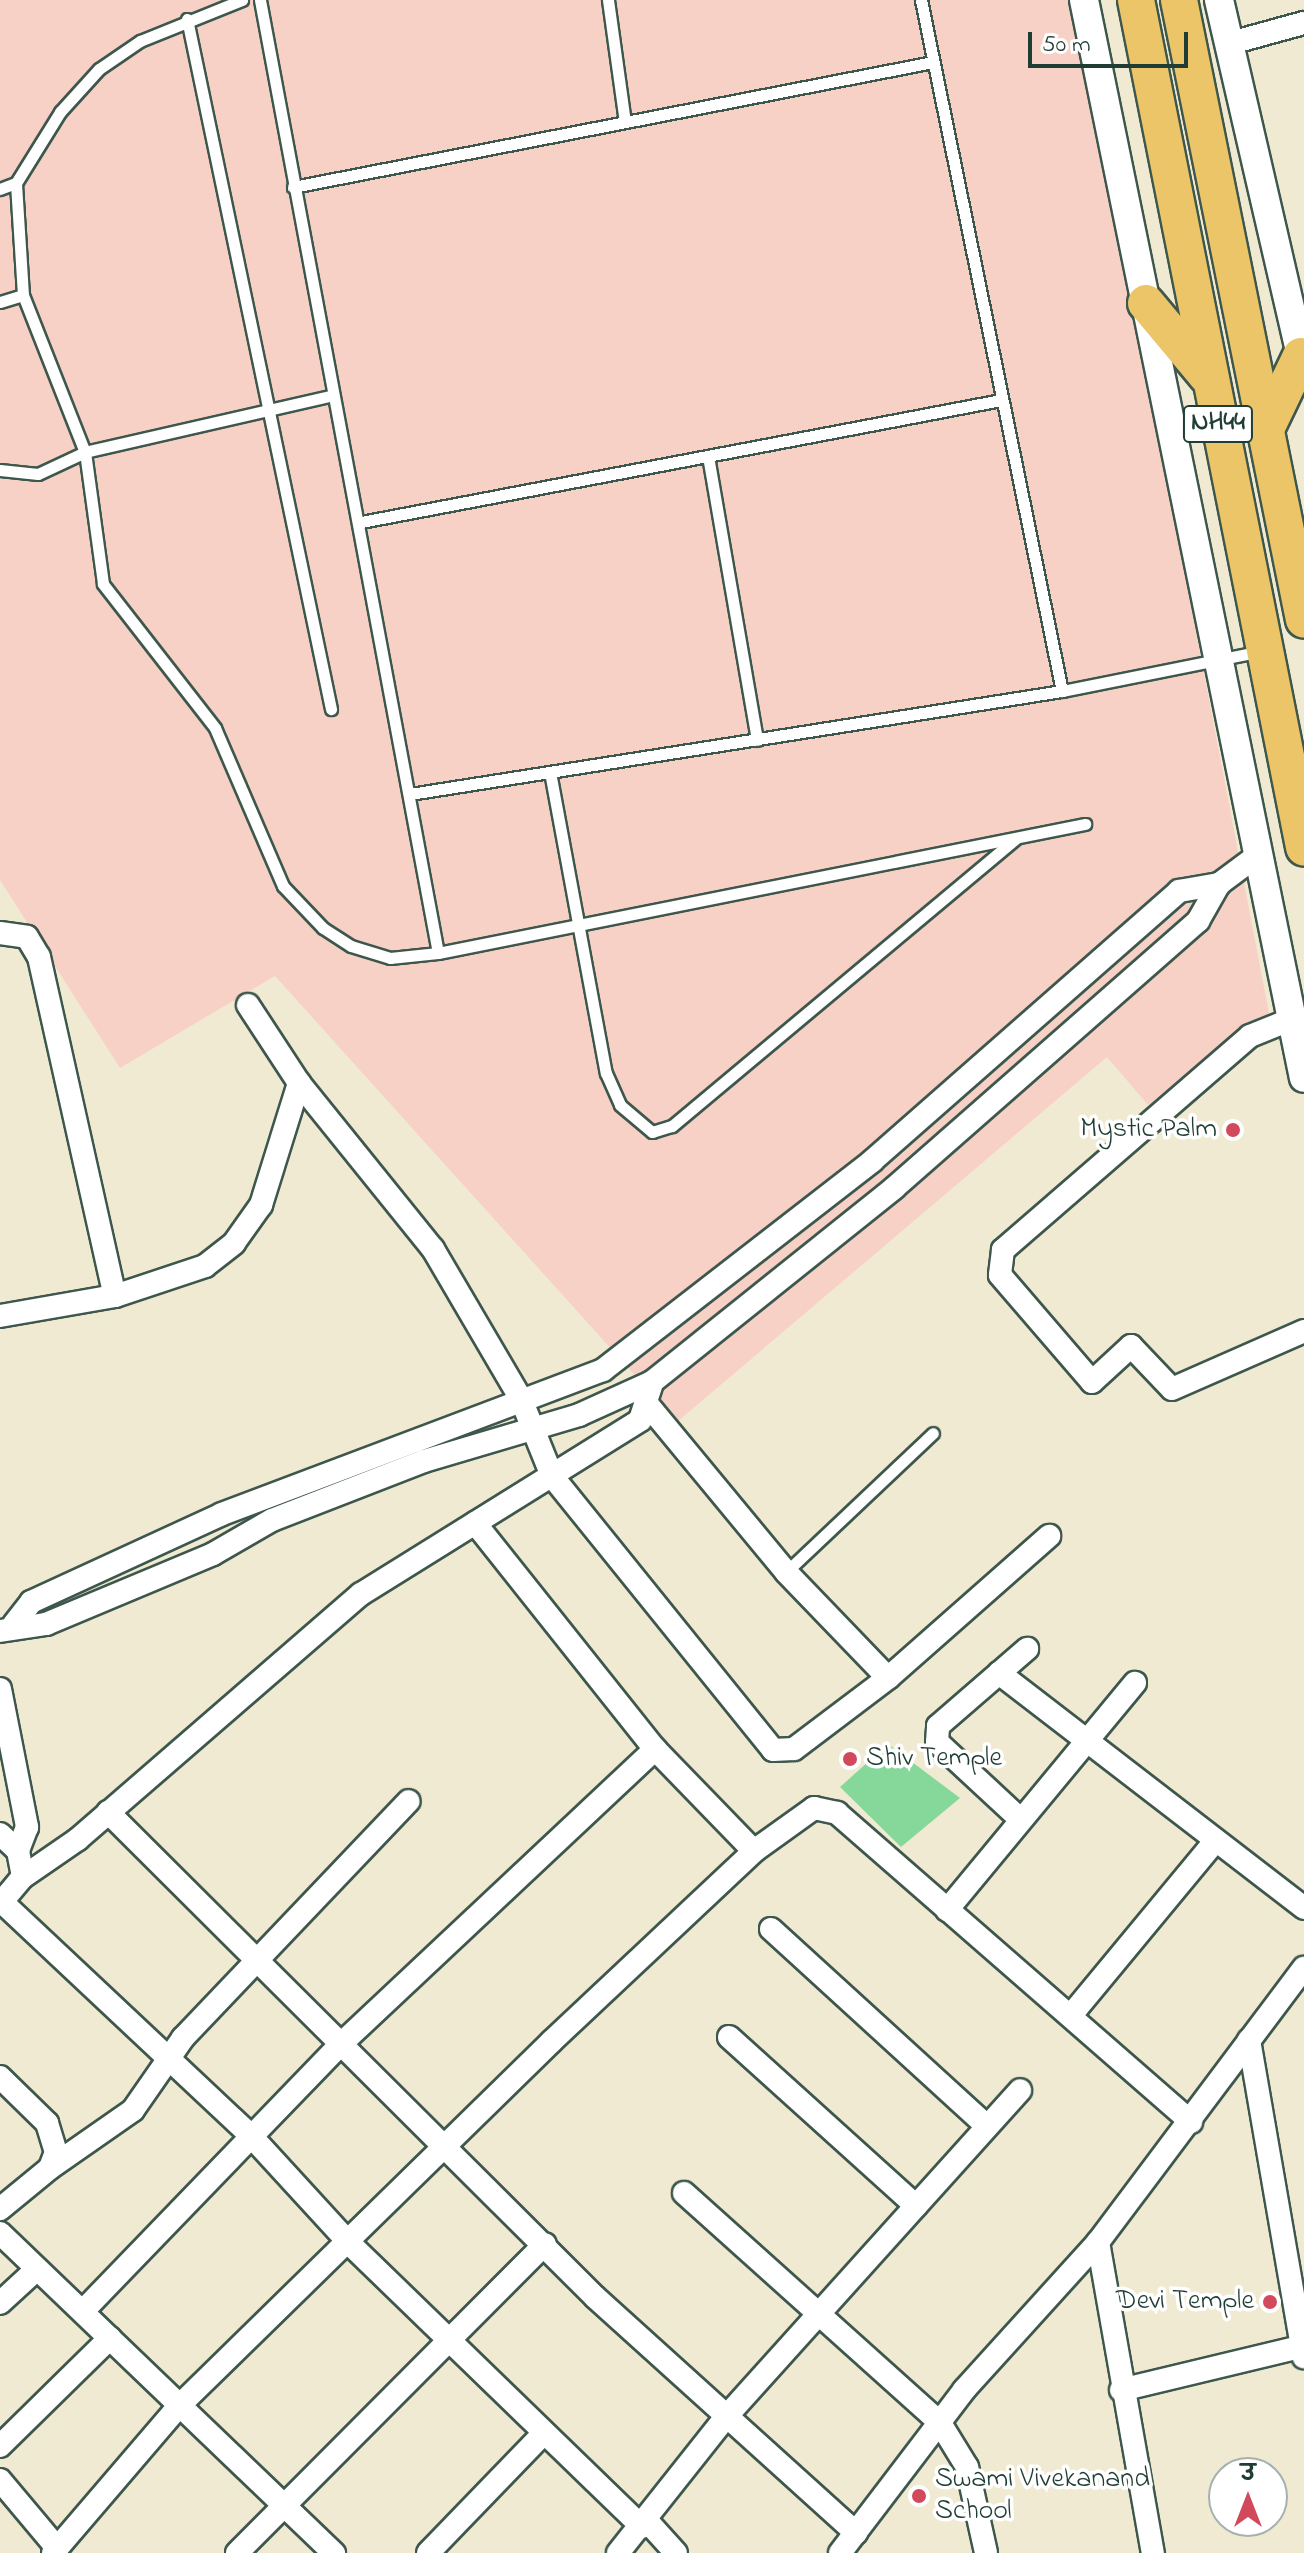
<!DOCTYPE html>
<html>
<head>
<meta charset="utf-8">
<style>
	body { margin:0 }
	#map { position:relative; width:1304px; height:2553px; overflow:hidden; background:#f1ead3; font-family:"Indie Flower","Playpen Sans Deva",sans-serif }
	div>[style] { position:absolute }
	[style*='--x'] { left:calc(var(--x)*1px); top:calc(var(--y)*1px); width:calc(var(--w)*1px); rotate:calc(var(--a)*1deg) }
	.built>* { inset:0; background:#f7d1c6 }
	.green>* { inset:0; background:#85d89a }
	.roads { filter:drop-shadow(2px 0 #3e574c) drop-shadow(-2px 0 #3e574c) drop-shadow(0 2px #3e574c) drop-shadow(0 -2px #3e574c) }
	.service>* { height:11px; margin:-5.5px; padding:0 5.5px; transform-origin:5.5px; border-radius:5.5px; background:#fff }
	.minor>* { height:22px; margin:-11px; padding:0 11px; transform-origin:11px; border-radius:11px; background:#fff }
	.tertiary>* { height:28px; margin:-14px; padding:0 14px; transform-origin:14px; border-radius:14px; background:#fff }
	.trunk>* { height:36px; margin:-18px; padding:0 18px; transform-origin:18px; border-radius:18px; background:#edc569 }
	.dots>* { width:22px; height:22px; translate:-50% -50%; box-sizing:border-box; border:4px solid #fff; border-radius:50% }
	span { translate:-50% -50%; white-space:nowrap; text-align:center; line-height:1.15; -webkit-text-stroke:7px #fff; paint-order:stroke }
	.shield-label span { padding:2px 6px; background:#fff; border:2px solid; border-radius:6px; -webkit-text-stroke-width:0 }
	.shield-label { font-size:26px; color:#1f3d34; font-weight:700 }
	.poi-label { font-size:28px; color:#1f3d34 }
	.right { translate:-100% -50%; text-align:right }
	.left { translate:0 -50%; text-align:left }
	.north { position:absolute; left:1208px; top:2457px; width:80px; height:80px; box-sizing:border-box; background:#fff; border:2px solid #a5b1ae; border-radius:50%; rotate:0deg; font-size:22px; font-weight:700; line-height:32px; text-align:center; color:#1f3d34 }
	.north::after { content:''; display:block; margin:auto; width:28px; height:36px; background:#d1495b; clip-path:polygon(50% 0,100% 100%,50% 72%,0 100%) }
	.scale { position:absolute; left:1028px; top:32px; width:160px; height:36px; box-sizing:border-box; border:4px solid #1f3d34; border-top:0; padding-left:10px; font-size:24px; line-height:28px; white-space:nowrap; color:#1f3d34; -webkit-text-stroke:6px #fff; paint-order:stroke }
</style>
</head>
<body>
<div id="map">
	<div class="built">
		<div style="clip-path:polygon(0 0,1075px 0,1273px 1034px,1148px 1105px,1107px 1057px,677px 1422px,275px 976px,120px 1068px,0 880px)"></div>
	</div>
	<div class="green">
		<div style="clip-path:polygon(888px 1744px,960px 1798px,901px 1847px,840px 1787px)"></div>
	</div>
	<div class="roads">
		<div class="service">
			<div style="--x:260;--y:0;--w:969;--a:79.42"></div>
			<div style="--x:608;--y:0;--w:123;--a:82.1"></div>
			<div style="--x:921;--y:0;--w:705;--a:78.47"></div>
			<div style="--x:187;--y:19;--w:705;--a:78.21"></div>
			<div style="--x:293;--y:187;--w:652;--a:-11.05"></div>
			<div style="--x:0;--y:189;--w:17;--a:-21"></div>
			<div style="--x:23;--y:295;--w:169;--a:68.5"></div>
			<div style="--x:85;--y:452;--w:133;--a:82.2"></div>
			<div style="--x:103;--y:584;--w:182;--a:52.1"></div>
			<div style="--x:215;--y:728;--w:172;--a:66.7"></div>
			<div style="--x:283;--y:886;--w:58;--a:46.4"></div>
			<div style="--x:323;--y:928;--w:33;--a:33"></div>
			<div style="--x:351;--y:946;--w:41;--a:17.1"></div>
			<div style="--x:390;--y:958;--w:48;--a:-5.9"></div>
			<div style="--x:438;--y:953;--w:660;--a:-11.28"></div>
			<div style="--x:0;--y:302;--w:24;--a:-17"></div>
			<div style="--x:23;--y:295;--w:112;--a:-93.6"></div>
			<div style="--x:16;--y:183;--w:84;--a:-58.2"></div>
			<div style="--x:60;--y:112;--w:58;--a:-47.8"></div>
			<div style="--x:99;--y:69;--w:50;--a:-34.3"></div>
			<div style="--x:140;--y:41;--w:110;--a:-21.9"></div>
			<div style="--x:708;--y:456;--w:288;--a:80.2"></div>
			<div style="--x:0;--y:470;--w:38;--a:6"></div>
			<div style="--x:38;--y:474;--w:52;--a:-25.1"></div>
			<div style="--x:85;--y:452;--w:251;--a:-12.9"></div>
			<div style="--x:361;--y:522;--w:652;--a:-10.79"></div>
			<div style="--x:550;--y:772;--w:306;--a:79.5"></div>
			<div style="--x:606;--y:1073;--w:35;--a:66"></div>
			<div style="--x:620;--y:1105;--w:42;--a:40.2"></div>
			<div style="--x:652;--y:1132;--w:21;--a:-17"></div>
			<div style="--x:672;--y:1126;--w:447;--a:-39.9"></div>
			<div style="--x:410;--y:794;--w:660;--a:-8.98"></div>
			<div style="--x:1062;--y:691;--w:204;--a:-11.3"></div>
			<div style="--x:786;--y:1572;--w:202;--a:-43.4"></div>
		</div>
		<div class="minor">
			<div style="--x:1227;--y:44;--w:80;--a:-15.3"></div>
			<div style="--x:0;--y:933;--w:27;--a:8"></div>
			<div style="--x:27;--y:937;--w:23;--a:59"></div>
			<div style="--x:39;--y:957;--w:347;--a:77.4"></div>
			<div style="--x:248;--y:1005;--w:93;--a:56.8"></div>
			<div style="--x:299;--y:1083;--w:213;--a:51.1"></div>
			<div style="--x:433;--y:1249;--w:174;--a:59.6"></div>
			<div style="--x:521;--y:1399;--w:83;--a:68.1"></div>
			<div style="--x:552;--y:1476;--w:352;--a:51.1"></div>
			<div style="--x:773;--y:1750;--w:21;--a:-3"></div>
			<div style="--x:794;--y:1749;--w:118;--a:-37.1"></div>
			<div style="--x:888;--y:1678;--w:215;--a:-41.4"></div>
			<div style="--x:1292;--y:1019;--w:45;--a:158"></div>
			<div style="--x:1250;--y:1036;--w:327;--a:139.1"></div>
			<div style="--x:1003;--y:1250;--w:25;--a:97"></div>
			<div style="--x:1000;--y:1275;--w:141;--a:49.3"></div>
			<div style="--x:1092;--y:1382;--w:53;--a:-42.7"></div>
			<div style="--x:1131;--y:1346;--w:59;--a:46.4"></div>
			<div style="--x:1172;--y:1389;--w:144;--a:-23.7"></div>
			<div style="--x:0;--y:1316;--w:117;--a:-9.9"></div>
			<div style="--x:115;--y:1296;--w:95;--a:-18.4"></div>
			<div style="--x:205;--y:1266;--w:37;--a:-38"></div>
			<div style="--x:234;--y:1243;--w:47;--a:-54.6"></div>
			<div style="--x:261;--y:1205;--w:128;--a:-72.7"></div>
			<div style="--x:648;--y:1405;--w:217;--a:50.4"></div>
			<div style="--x:786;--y:1572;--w:147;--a:46.1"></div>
			<div style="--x:475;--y:1523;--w:289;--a:51.5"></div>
			<div style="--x:655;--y:1749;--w:142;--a:45.9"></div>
			<div style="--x:14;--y:1624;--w:28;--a:-52"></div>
			<div style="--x:31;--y:1602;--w:210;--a:-24.7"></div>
			<div style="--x:222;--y:1514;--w:407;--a:-20.7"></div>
			<div style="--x:603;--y:1370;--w:341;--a:-37.8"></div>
			<div style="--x:872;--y:1161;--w:409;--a:-41.3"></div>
			<div style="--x:1179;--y:891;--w:41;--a:-9.9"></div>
			<div style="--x:0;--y:1631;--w:47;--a:-8.7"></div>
			<div style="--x:46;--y:1624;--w:181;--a:-22.7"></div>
			<div style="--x:213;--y:1554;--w:68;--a:-30"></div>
			<div style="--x:272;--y:1520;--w:163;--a:-21.2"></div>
			<div style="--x:424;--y:1461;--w:162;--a:-16.5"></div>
			<div style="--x:579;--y:1415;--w:80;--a:-24.3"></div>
			<div style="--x:652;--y:1382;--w:310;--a:-38.7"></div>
			<div style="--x:894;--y:1188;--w:405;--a:-41.3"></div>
			<div style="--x:1198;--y:921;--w:43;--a:-60.4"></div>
			<div style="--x:1219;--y:884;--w:49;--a:-36.6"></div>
			<div style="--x:999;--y:1673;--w:385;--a:37.6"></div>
			<div style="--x:0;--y:1689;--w:141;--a:78.9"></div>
			<div style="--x:27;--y:1827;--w:26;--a:111"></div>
			<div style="--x:18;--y:1851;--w:26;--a:79"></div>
			<div style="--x:108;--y:1812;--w:687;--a:44.88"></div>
			<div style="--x:595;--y:2297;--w:352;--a:42.1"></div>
			<div style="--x:1020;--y:1819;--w:113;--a:-137.1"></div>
			<div style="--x:937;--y:1742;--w:16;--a:-86"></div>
			<div style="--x:938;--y:1726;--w:118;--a:-40.9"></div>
			<div style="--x:0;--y:1834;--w:25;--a:43"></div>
			<div style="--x:2;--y:1902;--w:343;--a:43.2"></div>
			<div style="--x:252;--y:2137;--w:144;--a:47.5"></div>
			<div style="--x:349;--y:2243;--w:408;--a:44.1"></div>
			<div style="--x:0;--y:1904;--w:35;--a:-50"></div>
			<div style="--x:23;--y:1877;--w:67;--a:-34.6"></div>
			<div style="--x:78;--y:1839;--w:374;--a:-40.9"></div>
			<div style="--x:361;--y:1594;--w:329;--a:-31.9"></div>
			<div style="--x:640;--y:1420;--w:40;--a:-72"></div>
			<div style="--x:947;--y:1910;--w:295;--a:-50.4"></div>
			<div style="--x:771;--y:1929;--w:292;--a:42.4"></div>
			<div style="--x:1072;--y:2014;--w:224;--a:-50.4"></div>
			<div style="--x:729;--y:2037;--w:252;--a:42.1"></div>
			<div style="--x:1249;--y:2040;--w:322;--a:80.2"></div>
			<div style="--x:0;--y:2077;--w:66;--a:44.4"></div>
			<div style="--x:47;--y:2123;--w:30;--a:73"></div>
			<div style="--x:56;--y:2152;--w:17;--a:111"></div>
			<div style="--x:50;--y:2168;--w:65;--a:140.6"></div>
			<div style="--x:50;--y:2168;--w:101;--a:-34.9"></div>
			<div style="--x:133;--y:2110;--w:88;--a:-55.2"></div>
			<div style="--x:183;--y:2038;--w:327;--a:-46.4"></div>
			<div style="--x:684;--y:2193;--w:344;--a:41.9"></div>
			<div style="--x:940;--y:2423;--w:52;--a:58.5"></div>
			<div style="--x:967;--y:2467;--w:88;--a:77.5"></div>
			<div style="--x:0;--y:2233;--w:463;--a:43.8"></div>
			<div style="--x:1098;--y:2242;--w:316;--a:80"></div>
			<div style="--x:0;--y:2303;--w:50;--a:-42.6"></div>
			<div style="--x:83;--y:2311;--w:371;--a:-46"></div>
			<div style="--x:341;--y:2044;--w:431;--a:-43.2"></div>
			<div style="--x:1121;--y:2390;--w:188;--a:-13.5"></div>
			<div style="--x:0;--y:2446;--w:154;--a:-44.5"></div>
			<div style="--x:0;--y:2480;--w:89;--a:50"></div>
			<div style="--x:647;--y:2521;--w:43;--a:47.8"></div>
			<div style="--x:53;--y:2553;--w:195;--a:-49.4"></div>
			<div style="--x:180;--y:2405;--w:520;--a:-44.38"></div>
			<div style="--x:552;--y:2041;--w:277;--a:-43.2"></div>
			<div style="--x:754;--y:1851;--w:74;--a:-35.6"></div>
			<div style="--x:814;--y:1808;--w:24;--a:12"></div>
			<div style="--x:837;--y:1813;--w:470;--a:41.1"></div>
			<div style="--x:237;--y:2553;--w:436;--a:-45.1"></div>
			<div style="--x:428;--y:2553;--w:167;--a:-46"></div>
			<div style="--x:618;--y:2553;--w:172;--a:-51.6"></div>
			<div style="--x:725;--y:2418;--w:441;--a:-48"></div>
			<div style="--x:840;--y:2553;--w:205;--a:-52.7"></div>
			<div style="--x:964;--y:2390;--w:200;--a:-47.8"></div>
			<div style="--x:1098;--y:2242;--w:343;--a:-53.1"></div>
		</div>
		<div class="tertiary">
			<div style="--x:1084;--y:0;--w:1100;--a:78.47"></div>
			<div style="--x:1219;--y:0;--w:379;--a:77"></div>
		</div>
		<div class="trunk">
			<div style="--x:1136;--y:0;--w:864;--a:78.78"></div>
			<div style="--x:1179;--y:0;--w:632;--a:78.6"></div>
			<div style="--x:1146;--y:303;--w:95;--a:50.1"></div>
			<div style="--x:1266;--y:429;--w:81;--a:-64.4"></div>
		</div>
	</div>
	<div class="dots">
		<div style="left:1233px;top:1130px;background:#d1495b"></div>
		<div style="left:850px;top:1759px;background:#d1495b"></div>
		<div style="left:1270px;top:2302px;background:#d1495b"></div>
		<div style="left:919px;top:2496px;background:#d1495b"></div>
	</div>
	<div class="shield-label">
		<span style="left:1218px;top:424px">NH44</span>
	</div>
	<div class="poi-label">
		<span class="right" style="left:1217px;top:1130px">Mystic Palm</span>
		<span class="left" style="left:866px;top:1759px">Shiv Temple</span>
		<span class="right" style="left:1254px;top:2302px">Devi Temple</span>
		<span class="left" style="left:935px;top:2496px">Swami Vivekanand<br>School</span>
	</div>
	<div class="north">उ</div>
	<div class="scale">50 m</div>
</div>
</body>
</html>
